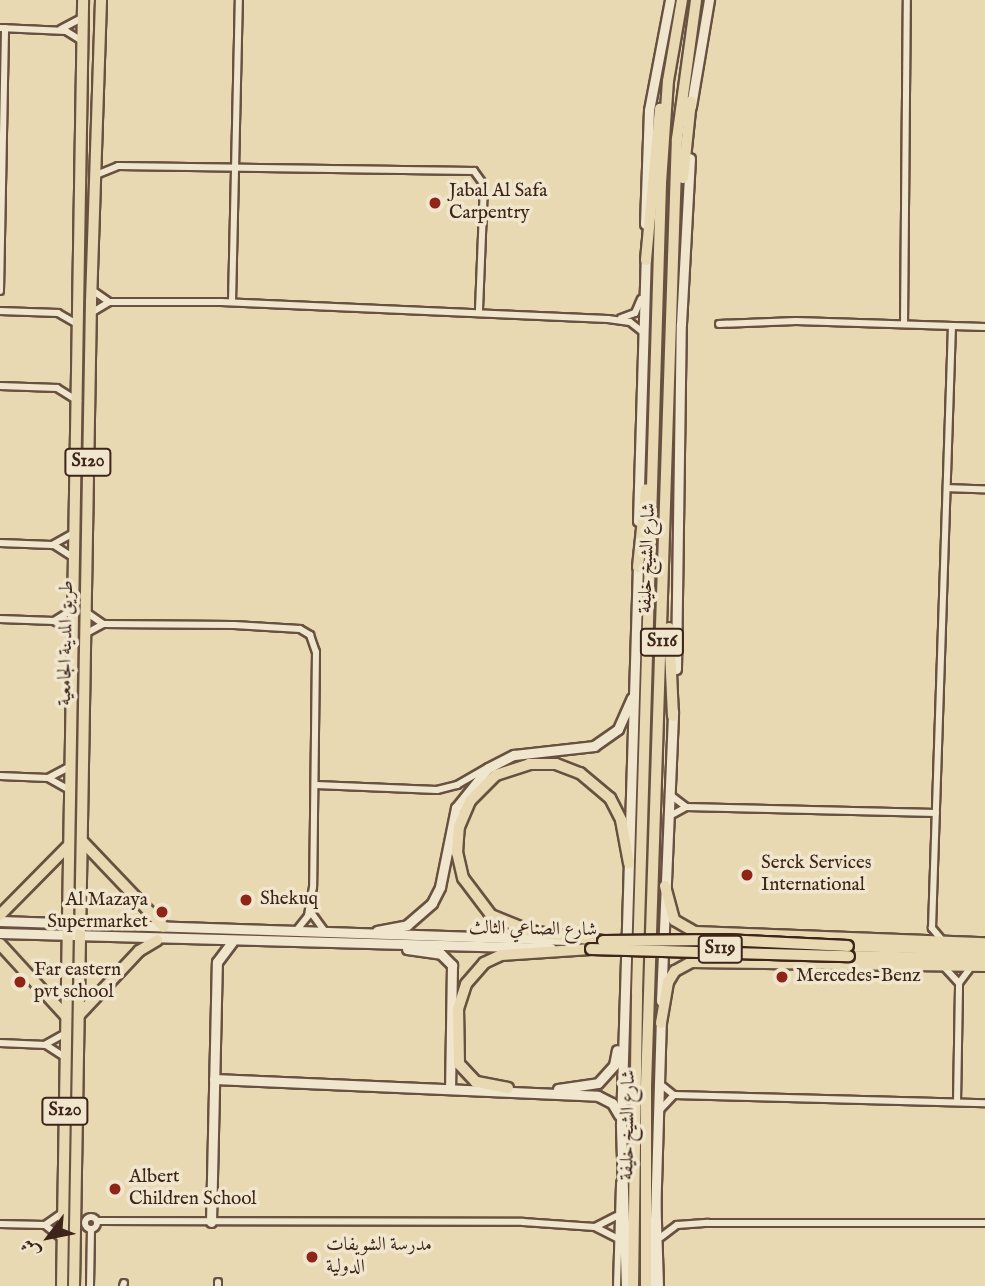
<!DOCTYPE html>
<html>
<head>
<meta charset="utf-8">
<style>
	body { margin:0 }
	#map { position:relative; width:985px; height:1286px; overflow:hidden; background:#e8d9b3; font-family:"IM FELL English",Amiri,serif }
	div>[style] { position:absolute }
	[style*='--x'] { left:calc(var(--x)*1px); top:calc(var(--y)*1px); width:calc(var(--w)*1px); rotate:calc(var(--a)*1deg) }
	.roads { filter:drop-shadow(2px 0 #685140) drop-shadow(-2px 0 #685140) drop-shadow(0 2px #685140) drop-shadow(0 -2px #685140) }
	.street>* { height:6px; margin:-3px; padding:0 3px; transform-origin:3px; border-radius:3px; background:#f0e6ce }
	.street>.ring { margin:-3px; padding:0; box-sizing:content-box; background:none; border:6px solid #f0e6ce; border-radius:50% }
	.secondary>* { height:9px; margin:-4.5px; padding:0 4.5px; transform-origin:4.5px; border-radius:4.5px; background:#f0e6ce }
	.primary>* { height:10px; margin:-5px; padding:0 5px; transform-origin:5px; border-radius:5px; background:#e8d9b3 }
	.highway>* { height:10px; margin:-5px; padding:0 5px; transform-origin:5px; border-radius:5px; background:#e8d9b3 }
	.bridges { filter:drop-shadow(2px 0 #3e2419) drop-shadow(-2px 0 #3e2419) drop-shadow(0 2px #3e2419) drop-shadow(0 -2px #3e2419) }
	.primary-bridge>* { height:10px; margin:-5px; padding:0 5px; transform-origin:5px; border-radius:5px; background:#e8d9b3 }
	.dots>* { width:19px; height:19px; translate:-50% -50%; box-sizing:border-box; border:4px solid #f0e6ce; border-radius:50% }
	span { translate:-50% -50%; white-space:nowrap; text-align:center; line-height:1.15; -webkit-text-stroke:7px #f0e6ce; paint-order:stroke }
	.shield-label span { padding:2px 5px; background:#f0e6ce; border:2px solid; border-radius:5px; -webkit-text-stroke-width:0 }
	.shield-label { font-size:18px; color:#3e2419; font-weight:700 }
	.poi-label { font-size:19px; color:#3e2419 }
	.left { translate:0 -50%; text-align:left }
	.right { translate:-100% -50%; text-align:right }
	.street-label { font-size:19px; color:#3e2419 }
	.north { position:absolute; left:14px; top:1202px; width:70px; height:70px; -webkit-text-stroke:5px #f0e6ce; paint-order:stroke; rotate:238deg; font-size:19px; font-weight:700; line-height:28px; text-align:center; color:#3e2419 }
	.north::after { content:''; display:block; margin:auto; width:24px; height:32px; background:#3e2419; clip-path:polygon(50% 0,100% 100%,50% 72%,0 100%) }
</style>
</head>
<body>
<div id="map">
	<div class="roads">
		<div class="street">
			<div style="--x:0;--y:28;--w:66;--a:2.6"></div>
			<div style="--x:66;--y:31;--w:19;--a:32"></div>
			<div style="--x:61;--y:29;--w:24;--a:-28"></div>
			<div style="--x:96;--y:175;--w:24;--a:-22"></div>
			<div style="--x:118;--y:166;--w:356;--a:0.8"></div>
			<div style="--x:474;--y:171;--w:17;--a:54"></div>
			<div style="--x:484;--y:185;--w:127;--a:92.3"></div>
			<div style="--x:92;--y:290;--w:21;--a:35"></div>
			<div style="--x:0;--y:291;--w:263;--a:-88.9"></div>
			<div style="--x:232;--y:302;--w:302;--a:-88.7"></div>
			<div style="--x:0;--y:311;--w:58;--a:2"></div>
			<div style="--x:58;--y:313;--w:24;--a:30"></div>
			<div style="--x:91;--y:313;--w:21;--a:-31"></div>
			<div style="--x:109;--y:302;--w:112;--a:0"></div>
			<div style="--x:221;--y:302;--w:387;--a:2.5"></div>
			<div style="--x:608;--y:319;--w:22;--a:8"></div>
			<div style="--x:630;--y:322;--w:16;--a:38"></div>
			<div style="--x:621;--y:318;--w:15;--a:-20"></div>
			<div style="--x:635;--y:313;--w:15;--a:-67"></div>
			<div style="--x:719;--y:324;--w:77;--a:-2.2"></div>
			<div style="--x:796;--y:321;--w:189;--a:1.8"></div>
			<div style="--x:904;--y:324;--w:324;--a:-89.5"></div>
			<div style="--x:0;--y:386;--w:57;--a:2"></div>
			<div style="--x:57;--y:388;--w:25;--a:32"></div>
			<div style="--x:947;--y:488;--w:38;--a:2"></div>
			<div style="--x:0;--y:543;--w:52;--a:2.2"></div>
			<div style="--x:52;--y:545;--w:25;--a:-29"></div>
			<div style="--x:54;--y:545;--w:24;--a:33"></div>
			<div style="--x:86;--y:612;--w:21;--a:35"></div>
			<div style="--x:0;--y:619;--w:54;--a:2.1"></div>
			<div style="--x:54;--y:621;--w:21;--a:31"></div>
			<div style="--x:54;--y:621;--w:22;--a:-32"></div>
			<div style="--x:85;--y:634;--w:21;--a:-29"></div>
			<div style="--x:103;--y:624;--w:131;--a:0.4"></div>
			<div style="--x:234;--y:625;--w:66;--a:3.5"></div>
			<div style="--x:300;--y:629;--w:12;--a:31"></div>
			<div style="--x:310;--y:635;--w:18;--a:71"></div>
			<div style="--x:316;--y:652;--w:235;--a:90.7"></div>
			<div style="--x:313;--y:887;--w:29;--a:100"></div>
			<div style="--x:308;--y:916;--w:19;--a:129"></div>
			<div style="--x:0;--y:776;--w:48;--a:2.4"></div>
			<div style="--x:48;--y:778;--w:26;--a:29"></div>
			<div style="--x:50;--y:777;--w:24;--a:-28"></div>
			<div style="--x:316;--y:785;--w:121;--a:2.4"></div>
			<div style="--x:437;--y:790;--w:21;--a:-14"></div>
			<div style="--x:457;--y:785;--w:34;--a:-30"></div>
			<div style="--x:669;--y:794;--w:21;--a:37"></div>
			<div style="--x:668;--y:817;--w:21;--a:-29"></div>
			<div style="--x:686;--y:807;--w:250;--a:1.4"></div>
			<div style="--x:310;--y:911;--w:26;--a:54"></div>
			<div style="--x:942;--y:940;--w:16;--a:-130"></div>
			<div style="--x:932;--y:928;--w:602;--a:-88.1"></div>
			<div style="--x:944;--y:967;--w:22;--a:47"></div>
			<div style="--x:0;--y:1043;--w:46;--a:2.5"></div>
			<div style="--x:46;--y:1045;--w:24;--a:33"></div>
			<div style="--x:46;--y:1044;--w:23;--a:-29"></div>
			<div style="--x:659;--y:1083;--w:19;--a:39"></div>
			<div style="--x:674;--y:1095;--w:311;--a:1.5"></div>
			<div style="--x:957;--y:1102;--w:119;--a:-89"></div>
			<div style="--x:959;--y:983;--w:21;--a:-53"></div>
			<div style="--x:659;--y:1111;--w:22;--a:-47"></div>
			<div style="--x:657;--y:1191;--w:95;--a:88.2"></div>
			<div class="ring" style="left:85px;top:1217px;width:6px;height:6px"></div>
			<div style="--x:97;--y:1221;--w:426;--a:0.1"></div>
			<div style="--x:523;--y:1222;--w:72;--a:4"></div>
			<div style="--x:595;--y:1227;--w:25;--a:27"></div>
			<div style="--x:0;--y:1224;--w:45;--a:1.3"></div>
			<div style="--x:45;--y:1225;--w:21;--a:-35"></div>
			<div style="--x:45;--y:1225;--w:22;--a:39"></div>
			<div style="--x:597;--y:1226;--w:22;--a:-27"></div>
			<div style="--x:661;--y:1237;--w:20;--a:-37"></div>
			<div style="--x:677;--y:1225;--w:31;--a:-4"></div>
			<div style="--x:708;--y:1223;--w:277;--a:0"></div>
			<div style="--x:90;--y:1286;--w:57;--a:-89"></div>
			<div style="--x:123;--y:1286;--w:3;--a:-72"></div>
			<div style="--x:218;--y:1286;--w:4;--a:-90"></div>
			<div style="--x:617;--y:1286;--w:103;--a:-88.3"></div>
		</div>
		<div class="secondary">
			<div style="--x:691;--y:106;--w:108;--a:-80.4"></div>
			<div style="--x:645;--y:224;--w:114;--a:-88"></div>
			<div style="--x:649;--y:110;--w:112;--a:-79.2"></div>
			<div style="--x:638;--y:521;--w:266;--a:-88.3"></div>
			<div style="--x:676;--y:669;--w:345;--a:-89.2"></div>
			<div style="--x:681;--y:324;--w:166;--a:-86.9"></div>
			<div style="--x:0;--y:921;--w:568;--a:1.92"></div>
			<div style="--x:377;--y:931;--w:31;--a:-11"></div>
			<div style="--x:407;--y:925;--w:33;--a:-41"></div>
			<div style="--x:432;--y:903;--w:18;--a:-63"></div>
			<div style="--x:440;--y:887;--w:81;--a:-78.6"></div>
			<div style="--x:456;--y:808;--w:51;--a:-51.3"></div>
			<div style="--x:488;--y:768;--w:29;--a:-27"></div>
			<div style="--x:514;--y:755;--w:81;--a:-6.4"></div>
			<div style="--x:594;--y:746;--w:29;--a:-35"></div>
			<div style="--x:618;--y:729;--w:34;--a:-66"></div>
			<div style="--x:0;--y:933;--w:551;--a:1.56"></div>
			<div style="--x:407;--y:949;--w:34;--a:8"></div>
			<div style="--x:441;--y:954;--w:16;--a:45"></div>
			<div style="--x:452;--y:965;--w:124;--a:90.9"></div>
			<div style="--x:661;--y:1001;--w:290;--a:-87.6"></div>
			<div style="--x:214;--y:1079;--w:384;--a:2.5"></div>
			<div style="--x:598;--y:1096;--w:16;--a:27"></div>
			<div style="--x:612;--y:1103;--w:14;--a:60"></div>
			<div style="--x:558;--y:1089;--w:40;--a:-8.5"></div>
			<div style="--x:598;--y:1083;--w:24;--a:-48"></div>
			<div style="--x:614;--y:1065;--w:15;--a:-79"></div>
			<div style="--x:211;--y:1222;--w:260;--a:-88.7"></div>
			<div style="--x:217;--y:962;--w:25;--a:-53"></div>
			<div style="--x:626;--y:1286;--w:162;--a:-91.8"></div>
			<div style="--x:621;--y:1124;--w:561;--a:-88.26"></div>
			<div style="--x:653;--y:1286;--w:268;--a:-88.3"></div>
		</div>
		<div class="primary">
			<div style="--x:83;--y:842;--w:117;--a:46.4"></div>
			<div style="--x:665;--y:886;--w:35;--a:75"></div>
			<div style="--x:674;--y:920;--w:24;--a:30"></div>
			<div style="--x:695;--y:932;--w:290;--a:2.2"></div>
			<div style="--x:0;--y:915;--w:97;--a:-45.4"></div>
			<div style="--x:603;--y:941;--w:74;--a:-172.2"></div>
			<div style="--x:530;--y:931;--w:42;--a:-157.7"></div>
			<div style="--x:491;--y:915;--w:46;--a:-127.1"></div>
			<div style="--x:463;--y:878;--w:26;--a:-103"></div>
			<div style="--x:457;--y:853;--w:26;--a:-86"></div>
			<div style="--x:459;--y:827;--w:28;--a:-67"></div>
			<div style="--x:470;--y:801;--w:37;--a:-45"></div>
			<div style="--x:496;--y:775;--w:35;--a:-18"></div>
			<div style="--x:529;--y:764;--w:27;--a:0"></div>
			<div style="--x:556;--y:764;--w:26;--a:21"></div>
			<div style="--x:580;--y:773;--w:39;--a:40"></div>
			<div style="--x:610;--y:798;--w:25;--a:63"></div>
			<div style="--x:621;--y:820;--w:44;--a:79.5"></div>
			<div style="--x:0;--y:944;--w:98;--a:47.5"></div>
			<div style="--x:848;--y:946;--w:137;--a:1.7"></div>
			<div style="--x:849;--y:956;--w:136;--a:1.3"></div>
			<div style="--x:79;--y:1015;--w:88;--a:-46.8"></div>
			<div style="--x:139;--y:951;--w:21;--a:-31"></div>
			<div style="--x:661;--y:1023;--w:42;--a:-80.3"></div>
			<div style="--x:668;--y:982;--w:13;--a:-58"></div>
			<div style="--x:675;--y:971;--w:18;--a:-29"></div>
			<div style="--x:691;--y:962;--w:294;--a:0.8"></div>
			<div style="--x:508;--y:1088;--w:33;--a:-169"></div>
			<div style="--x:476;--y:1082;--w:25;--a:-133"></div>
			<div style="--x:459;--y:1064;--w:55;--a:-91"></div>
			<div style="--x:458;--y:1009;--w:26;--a:-72"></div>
			<div style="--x:466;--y:984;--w:28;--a:-49"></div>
			<div style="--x:484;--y:963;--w:19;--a:-25"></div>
			<div style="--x:501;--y:955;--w:90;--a:-3.8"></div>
			<div style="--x:62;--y:1286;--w:1286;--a:-89.06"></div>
			<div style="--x:74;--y:1286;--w:984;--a:-89.01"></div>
			<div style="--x:91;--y:302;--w:302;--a:-88.1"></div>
		</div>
		<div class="highway">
			<div style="--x:683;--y:178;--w:77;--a:-84.1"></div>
			<div style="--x:646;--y:260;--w:152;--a:-84.7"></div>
			<div style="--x:638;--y:567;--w:78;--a:-84.1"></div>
			<div style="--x:669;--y:628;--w:88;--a:87.4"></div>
			<div style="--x:633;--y:1286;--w:294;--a:-89.2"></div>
			<div style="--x:637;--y:992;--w:809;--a:-88.3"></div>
			<div style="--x:661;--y:183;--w:102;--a:-86.1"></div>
			<div style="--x:668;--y:81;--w:82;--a:-80.2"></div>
			<div style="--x:646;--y:1286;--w:200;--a:-90"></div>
			<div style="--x:646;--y:1086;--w:948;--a:-88.13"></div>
			<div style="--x:677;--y:139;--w:140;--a:-82.2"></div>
		</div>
	</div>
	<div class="bridges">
		<div class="primary-bridge">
			<div style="--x:603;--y:941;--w:121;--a:-0.5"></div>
			<div style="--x:724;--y:940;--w:124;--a:2.8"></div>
			<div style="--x:591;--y:949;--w:258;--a:1.6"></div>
		</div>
	</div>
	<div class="dots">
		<div style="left:435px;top:203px;background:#8f2418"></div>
		<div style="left:747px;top:875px;background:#8f2418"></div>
		<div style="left:246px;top:900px;background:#8f2418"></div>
		<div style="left:162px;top:912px;background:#8f2418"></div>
		<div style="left:782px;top:977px;background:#8f2418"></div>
		<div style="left:20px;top:982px;background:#8f2418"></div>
		<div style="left:115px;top:1189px;background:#8f2418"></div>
		<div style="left:312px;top:1257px;background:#8f2418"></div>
	</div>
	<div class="shield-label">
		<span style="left:88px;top:462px">S120</span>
		<span style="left:662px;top:642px">S116</span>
		<span style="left:720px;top:949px">S119</span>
		<span style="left:65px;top:1111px">S120</span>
	</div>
	<div class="poi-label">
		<span class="left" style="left:449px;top:203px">Jabal Al Safa<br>Carpentry</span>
		<span class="left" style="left:761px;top:875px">Serck Services<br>International</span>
		<span class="left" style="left:260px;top:900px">Shekuq</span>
		<span class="right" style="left:148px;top:912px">Al Mazaya<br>Supermarket</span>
		<span class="left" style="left:34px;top:982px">Far eastern<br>pvt school</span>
		<span class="left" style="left:796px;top:977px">Mercedes-Benz</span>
		<span class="left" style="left:129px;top:1189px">Albert<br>Children School</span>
		<span class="left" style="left:326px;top:1257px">مدرسة الشويفات<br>الدولية</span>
	</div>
	<div class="street-label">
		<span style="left:648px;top:558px;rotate:-88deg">شارع الشيخ خليفة</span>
		<span style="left:67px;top:643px;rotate:-89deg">طريق المدينة الجامعية</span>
		<span style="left:533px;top:930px;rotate:1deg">شارع الصناعي الثالث</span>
		<span style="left:629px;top:1125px;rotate:-89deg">شارع الشيخ خليفة</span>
	</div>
	<div class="north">ش</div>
</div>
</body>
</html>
